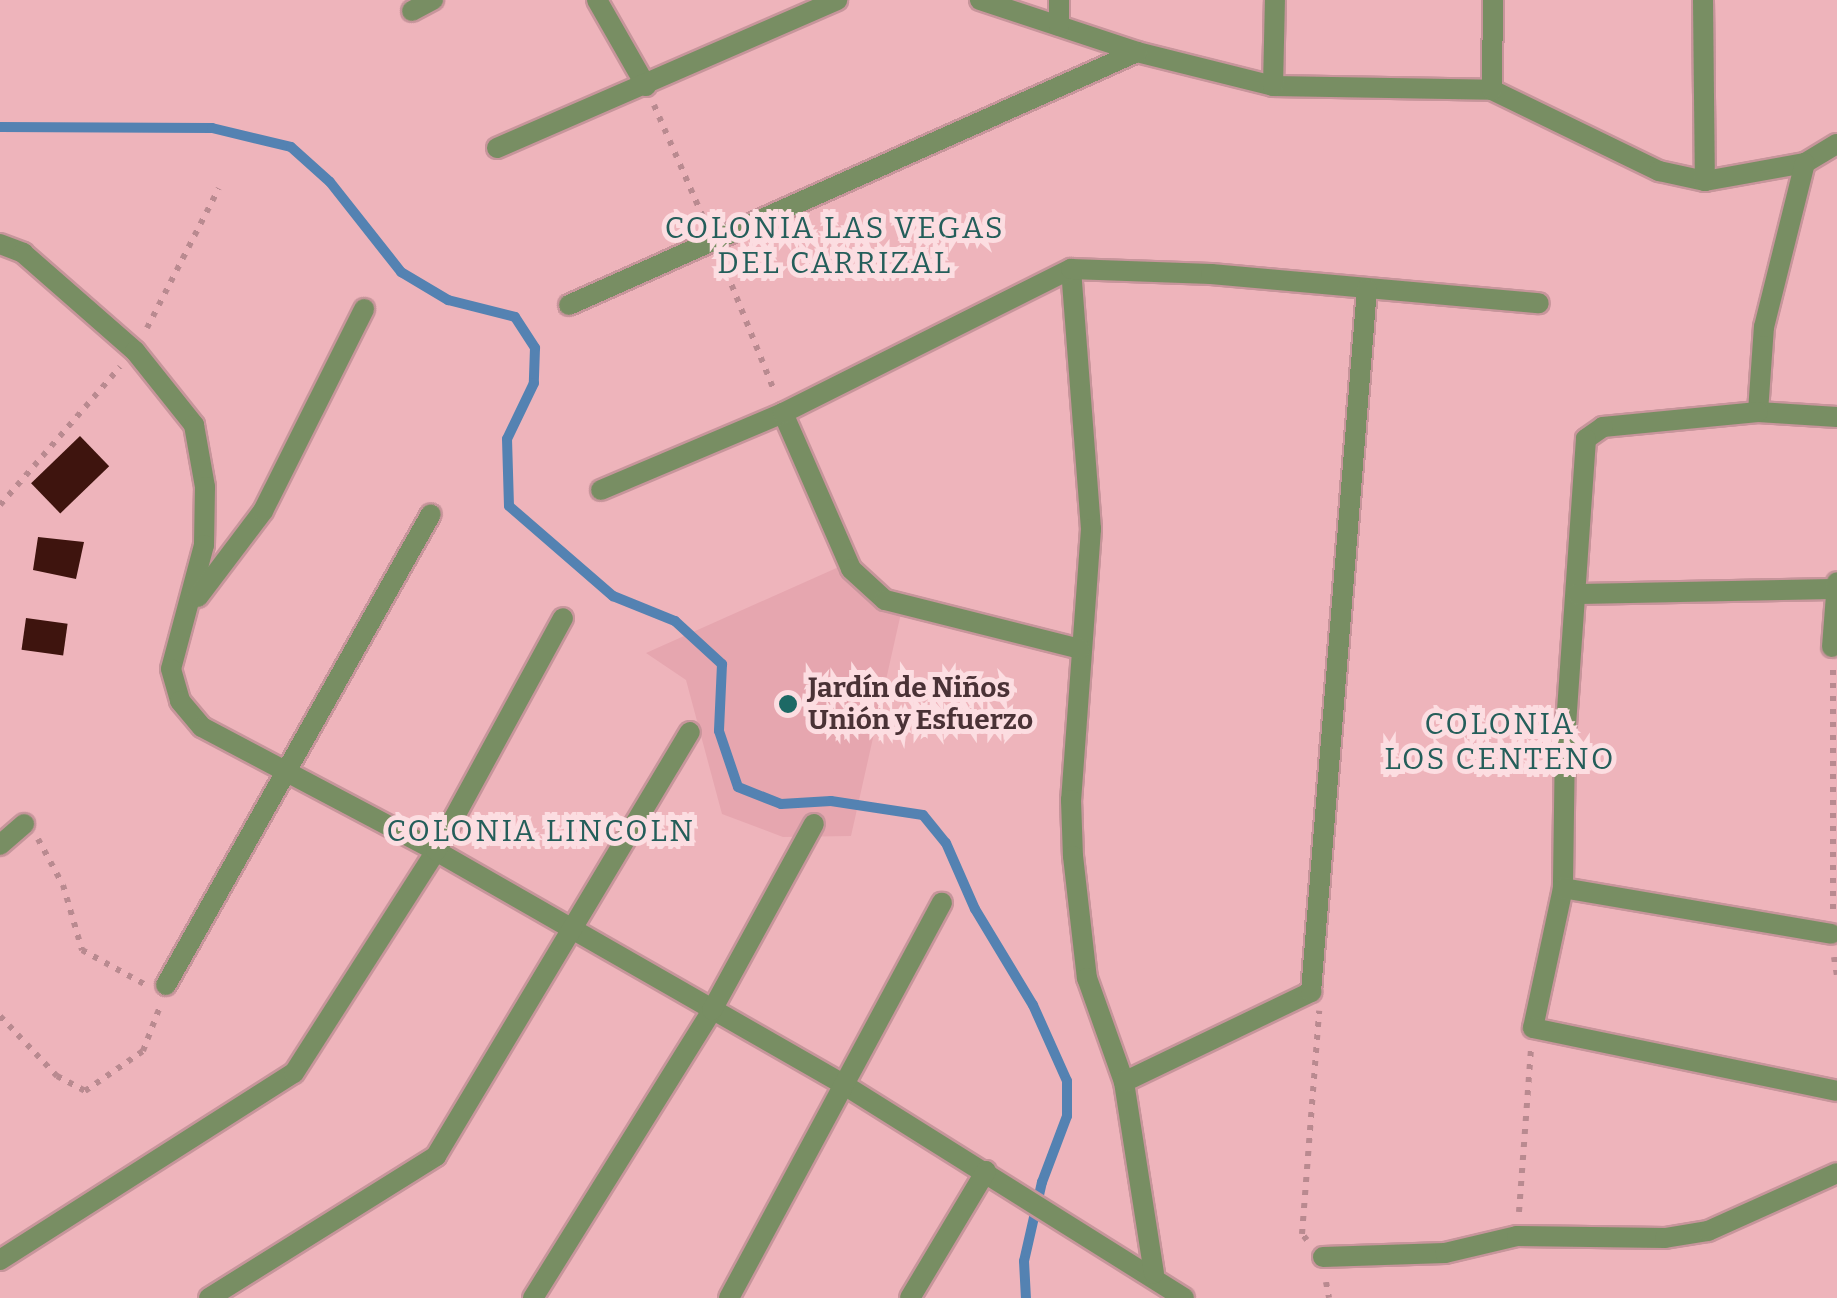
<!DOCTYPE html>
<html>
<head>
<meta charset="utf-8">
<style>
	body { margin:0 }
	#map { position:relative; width:1837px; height:1298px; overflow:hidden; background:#eeb4bb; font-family:Bitter,serif }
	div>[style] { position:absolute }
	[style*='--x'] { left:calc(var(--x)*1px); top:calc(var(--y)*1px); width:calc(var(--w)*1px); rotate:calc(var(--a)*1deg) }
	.built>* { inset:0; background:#e6a6af }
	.stream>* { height:10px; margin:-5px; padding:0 5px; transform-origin:5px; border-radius:5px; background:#5482b2 }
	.building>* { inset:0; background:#3e140e; transform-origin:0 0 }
	.path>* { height:6px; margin-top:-3px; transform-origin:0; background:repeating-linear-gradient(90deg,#b98a90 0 5px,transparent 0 13px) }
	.roads { filter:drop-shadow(2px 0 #c7959b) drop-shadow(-2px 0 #c7959b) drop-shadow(0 2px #c7959b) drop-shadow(0 -2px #c7959b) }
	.minor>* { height:20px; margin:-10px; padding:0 10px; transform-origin:10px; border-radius:10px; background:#788e63 }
	.dots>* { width:28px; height:28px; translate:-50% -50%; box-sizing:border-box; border:5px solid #fcdde1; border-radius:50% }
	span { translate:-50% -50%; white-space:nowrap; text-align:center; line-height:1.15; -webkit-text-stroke:10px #fcdde1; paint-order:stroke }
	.poi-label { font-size:28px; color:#4a3236; font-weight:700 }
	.left { translate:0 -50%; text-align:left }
	.neighbourhood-label { font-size:30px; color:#245e5a; letter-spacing:2.5px }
</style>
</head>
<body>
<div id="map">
	<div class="built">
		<div style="clip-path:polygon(841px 566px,901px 613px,851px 836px,783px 837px,722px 814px,686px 680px,646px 653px)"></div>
	</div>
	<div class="stream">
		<div style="--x:0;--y:127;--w:212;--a:0.3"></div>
		<div style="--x:212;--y:128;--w:81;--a:13.5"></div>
		<div style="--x:291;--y:147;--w:52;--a:41.9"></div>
		<div style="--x:330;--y:182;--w:115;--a:51.7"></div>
		<div style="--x:401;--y:272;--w:55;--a:30.8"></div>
		<div style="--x:448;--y:300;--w:69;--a:14.2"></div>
		<div style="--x:515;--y:317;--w:37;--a:57"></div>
		<div style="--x:535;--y:348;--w:35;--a:92"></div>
		<div style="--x:534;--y:383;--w:62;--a:115.7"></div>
		<div style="--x:507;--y:439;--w:67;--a:88.3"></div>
		<div style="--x:509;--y:506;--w:138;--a:40.9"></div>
		<div style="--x:613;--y:596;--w:67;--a:22"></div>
		<div style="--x:675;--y:621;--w:64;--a:42.5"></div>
		<div style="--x:722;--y:664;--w:67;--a:92.6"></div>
		<div style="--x:719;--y:731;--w:59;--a:71.3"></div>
		<div style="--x:738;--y:787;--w:46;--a:21.6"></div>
		<div style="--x:781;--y:804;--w:50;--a:-3.4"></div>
		<div style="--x:831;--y:801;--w:93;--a:8.7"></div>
		<div style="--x:923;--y:815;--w:36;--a:51"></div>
		<div style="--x:946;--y:843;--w:72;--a:66.3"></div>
		<div style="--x:975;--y:909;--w:112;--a:58.9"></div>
		<div style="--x:1033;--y:1005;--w:83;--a:65.9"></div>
		<div style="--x:1067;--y:1081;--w:35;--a:90"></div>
		<div style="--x:1067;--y:1116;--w:71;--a:110.7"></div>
		<div style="--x:1042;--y:1182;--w:81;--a:102.8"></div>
		<div style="--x:1024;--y:1261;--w:37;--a:87"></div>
	</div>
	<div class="building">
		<div style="left:80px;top:436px;width:42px;height:68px;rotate:46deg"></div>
		<div style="clip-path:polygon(38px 537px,84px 542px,76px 579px,33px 570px)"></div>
		<div style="left:26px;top:618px;width:42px;height:32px;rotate:8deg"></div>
	</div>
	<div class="path">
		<div style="--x:654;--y:105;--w:128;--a:66.4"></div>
		<div style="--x:722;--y:261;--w:142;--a:68.1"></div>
		<div style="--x:147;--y:328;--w:157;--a:-62.8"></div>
		<div style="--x:0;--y:505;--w:183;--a:-49"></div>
		<div style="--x:38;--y:839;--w:52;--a:61.5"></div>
		<div style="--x:63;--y:885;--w:68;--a:73.7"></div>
		<div style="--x:82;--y:950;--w:71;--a:28.7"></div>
		<div style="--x:1833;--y:909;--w:242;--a:-90"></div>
		<div style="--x:1834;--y:957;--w:18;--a:81"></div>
		<div style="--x:0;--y:1016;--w:83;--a:46.5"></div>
		<div style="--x:57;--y:1076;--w:32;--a:28"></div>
		<div style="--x:85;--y:1091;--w:70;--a:-34.6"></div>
		<div style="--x:143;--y:1051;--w:45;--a:-69.1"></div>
		<div style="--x:1519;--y:1212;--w:162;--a:-85.8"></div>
		<div style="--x:1307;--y:1240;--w:8;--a:-130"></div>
		<div style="--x:1302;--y:1234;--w:224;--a:-85.6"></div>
		<div style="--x:1326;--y:1282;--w:16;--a:79"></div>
	</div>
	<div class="roads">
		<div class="minor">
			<div style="--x:597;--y:0;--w:99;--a:60.3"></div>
			<div style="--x:980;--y:0;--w:165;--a:18.3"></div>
			<div style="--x:1137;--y:52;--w:140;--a:14"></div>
			<div style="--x:1273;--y:86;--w:219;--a:1"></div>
			<div style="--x:1492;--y:90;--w:186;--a:25.9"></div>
			<div style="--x:1659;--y:171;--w:47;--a:12.3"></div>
			<div style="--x:1705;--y:181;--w:102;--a:-10.2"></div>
			<div style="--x:1805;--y:163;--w:37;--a:-31"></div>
			<div style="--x:1703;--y:0;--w:181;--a:89.4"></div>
			<div style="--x:412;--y:11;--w:24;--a:-28"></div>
			<div style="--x:1059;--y:26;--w:26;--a:-90"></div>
			<div style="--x:1273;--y:86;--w:86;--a:-88.7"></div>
			<div style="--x:1492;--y:90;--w:90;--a:-89.4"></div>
			<div style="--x:497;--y:148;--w:371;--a:-23.5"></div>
			<div style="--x:0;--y:244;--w:25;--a:21"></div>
			<div style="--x:23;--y:253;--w:149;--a:41.2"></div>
			<div style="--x:135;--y:351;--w:95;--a:51.4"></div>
			<div style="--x:194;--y:425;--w:63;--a:79.9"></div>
			<div style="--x:205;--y:487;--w:58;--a:91"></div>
			<div style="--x:204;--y:545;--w:128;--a:104.9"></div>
			<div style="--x:171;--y:669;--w:33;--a:74"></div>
			<div style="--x:180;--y:701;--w:34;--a:50"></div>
			<div style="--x:202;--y:727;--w:265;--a:27.9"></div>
			<div style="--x:436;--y:851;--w:473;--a:29.8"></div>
			<div style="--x:846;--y:1086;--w:399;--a:32.1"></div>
			<div style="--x:1071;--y:269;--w:261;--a:85.6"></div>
			<div style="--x:1091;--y:529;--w:272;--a:94.2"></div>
			<div style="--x:1071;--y:800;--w:56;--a:88"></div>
			<div style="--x:1073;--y:856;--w:123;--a:83.5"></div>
			<div style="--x:1087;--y:978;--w:110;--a:70.4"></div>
			<div style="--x:1124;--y:1082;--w:194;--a:81.1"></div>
			<div style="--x:569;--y:305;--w:622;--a:-24.01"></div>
			<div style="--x:1758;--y:412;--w:85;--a:-86"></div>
			<div style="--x:1764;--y:327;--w:169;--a:-76"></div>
			<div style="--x:783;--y:413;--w:170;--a:66.4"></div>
			<div style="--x:851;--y:569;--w:46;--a:42.4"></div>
			<div style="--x:885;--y:600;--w:201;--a:14.1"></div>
			<div style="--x:1837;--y:417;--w:79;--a:-176.4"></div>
			<div style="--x:1758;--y:412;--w:156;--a:174.5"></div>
			<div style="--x:1603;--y:427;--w:21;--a:145"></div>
			<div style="--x:1586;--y:439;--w:302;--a:94"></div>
			<div style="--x:1565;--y:740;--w:148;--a:90.8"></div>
			<div style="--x:1563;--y:888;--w:143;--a:102.1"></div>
			<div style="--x:1533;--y:1028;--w:310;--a:11.7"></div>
			<div style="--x:601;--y:490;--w:198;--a:-22.9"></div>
			<div style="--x:783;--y:413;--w:322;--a:-26.6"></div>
			<div style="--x:1071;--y:269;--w:140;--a:2"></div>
			<div style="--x:1211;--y:274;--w:329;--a:5.1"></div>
			<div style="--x:1577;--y:594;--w:258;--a:-1.1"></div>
			<div style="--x:198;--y:597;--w:108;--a:-52.9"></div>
			<div style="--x:263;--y:511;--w:226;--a:-63.4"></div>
			<div style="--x:1832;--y:647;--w:65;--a:-85.6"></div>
			<div style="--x:0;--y:845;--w:32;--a:-41"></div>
			<div style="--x:1563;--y:888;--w:272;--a:9.7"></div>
			<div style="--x:166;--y:985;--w:540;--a:-60.64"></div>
			<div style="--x:1124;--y:1082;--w:208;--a:-25.7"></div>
			<div style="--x:1311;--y:992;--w:705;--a:-85.45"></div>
			<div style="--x:1323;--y:1257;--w:122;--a:-1.9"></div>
			<div style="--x:1445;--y:1253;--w:74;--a:-13.3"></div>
			<div style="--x:1517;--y:1236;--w:148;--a:0.8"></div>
			<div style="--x:1665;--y:1238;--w:44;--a:-9.2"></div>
			<div style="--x:1708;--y:1231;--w:141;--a:-24.2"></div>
			<div style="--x:0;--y:1260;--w:348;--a:-32.5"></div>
			<div style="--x:294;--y:1073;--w:264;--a:-57.4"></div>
			<div style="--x:436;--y:851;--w:265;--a:-61.4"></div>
			<div style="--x:209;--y:1298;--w:268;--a:-32"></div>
			<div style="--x:436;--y:1156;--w:494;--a:-59.1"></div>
			<div style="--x:533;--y:1298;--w:339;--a:-58.1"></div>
			<div style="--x:712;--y:1010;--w:212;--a:-61.3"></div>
			<div style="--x:729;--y:1298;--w:449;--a:-61.7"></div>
			<div style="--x:910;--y:1298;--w:148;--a:-59.1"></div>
		</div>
	</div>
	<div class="dots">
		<div style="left:788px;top:704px;background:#1d6965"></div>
	</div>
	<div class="poi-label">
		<span class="left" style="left:808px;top:704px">Jardín de Niños<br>Unión y Esfuerzo</span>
	</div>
	<div class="neighbourhood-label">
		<span style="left:835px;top:245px">COLONIA LAS VEGAS<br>DEL CARRIZAL</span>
		<span style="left:1500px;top:741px">COLONIA<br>LOS CENTENO</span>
		<span style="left:541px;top:831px">COLONIA LINCOLN</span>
	</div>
</div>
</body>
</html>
